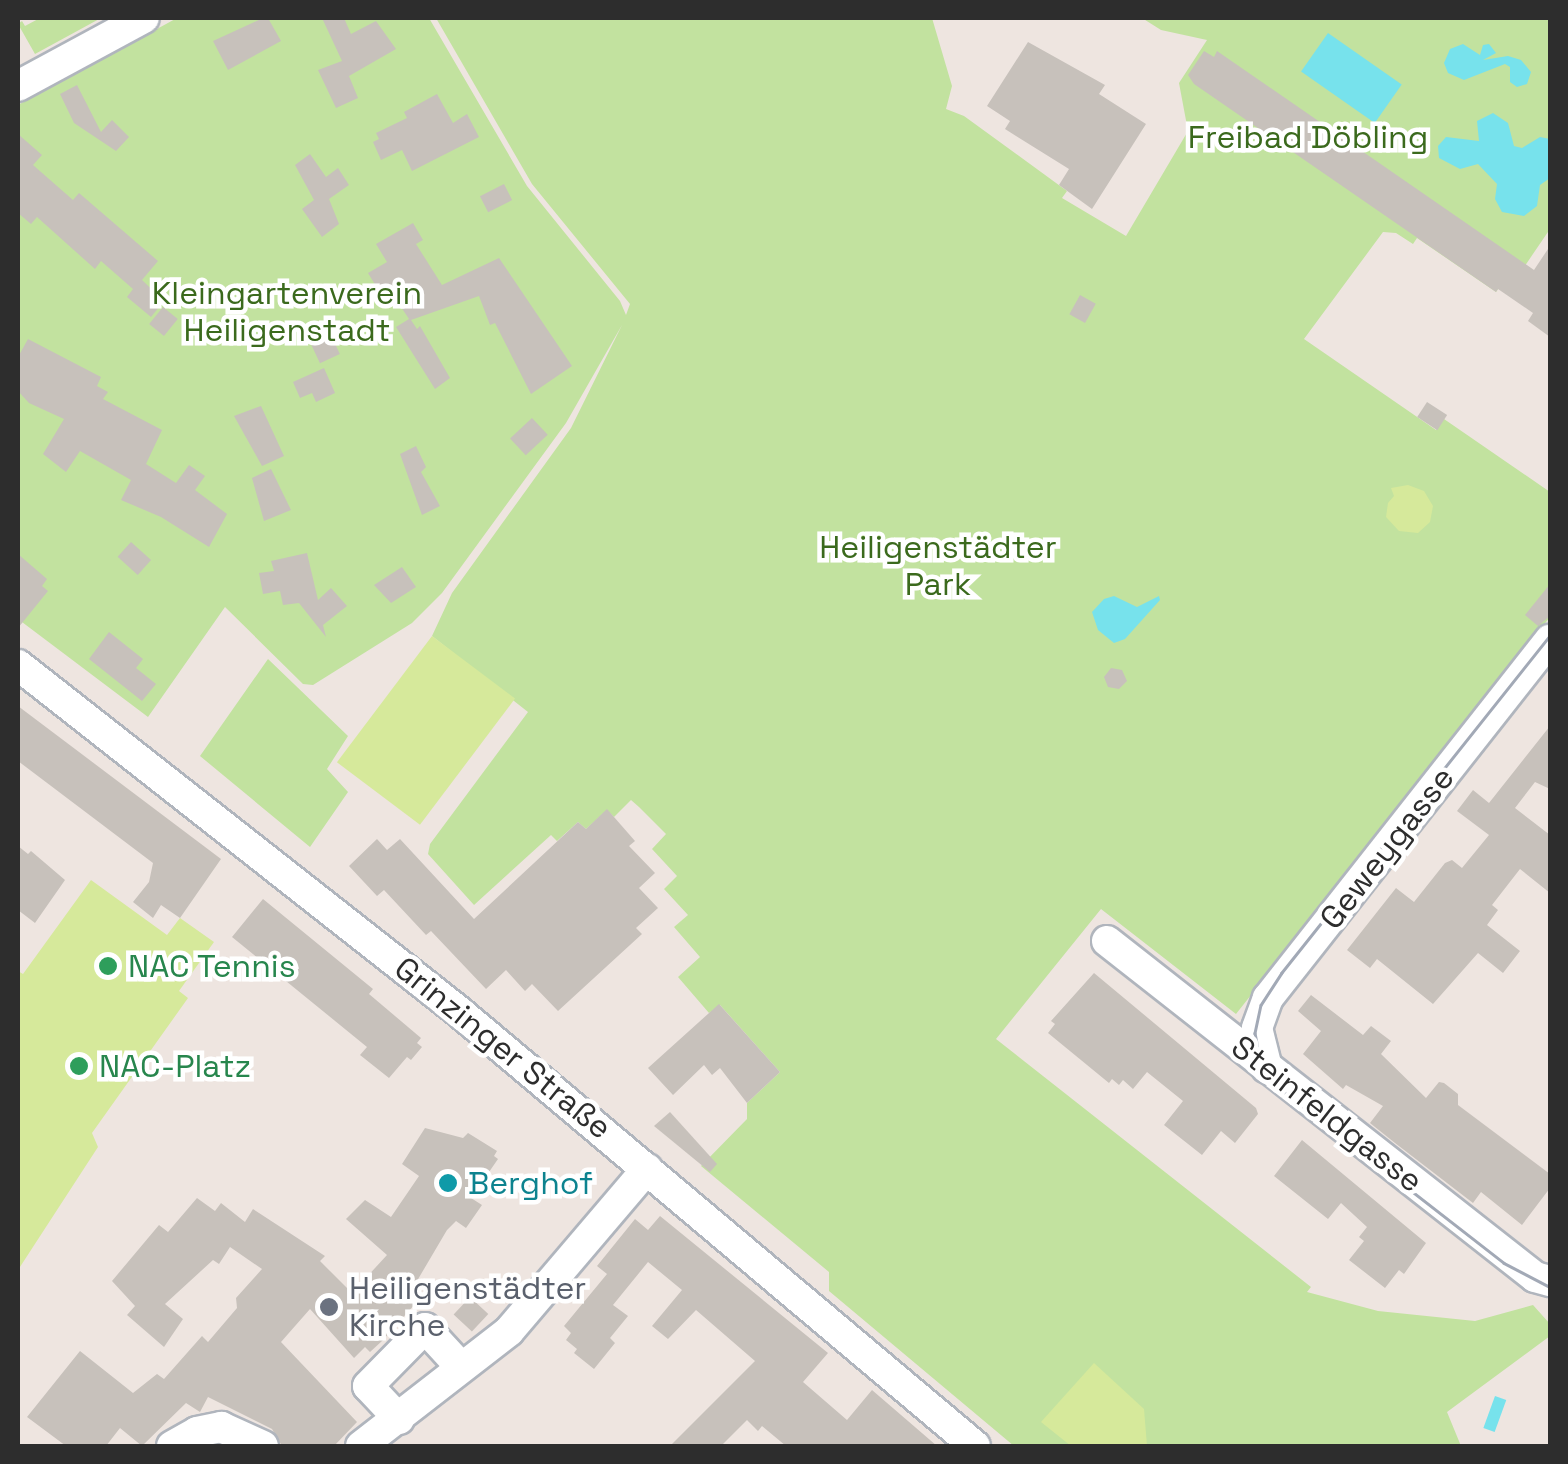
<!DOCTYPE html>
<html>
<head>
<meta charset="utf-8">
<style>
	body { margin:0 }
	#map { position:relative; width:1568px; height:1464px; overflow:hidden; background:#eee5e0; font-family:"Space Grotesk",sans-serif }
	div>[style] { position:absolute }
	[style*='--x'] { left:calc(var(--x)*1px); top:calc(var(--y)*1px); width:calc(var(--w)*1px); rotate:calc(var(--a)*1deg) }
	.green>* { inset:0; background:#c2e29f }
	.pitch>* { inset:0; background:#d6e99b; transform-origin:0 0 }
	.water>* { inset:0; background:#77e2ec; transform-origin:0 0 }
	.building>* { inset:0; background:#c7c1bb; transform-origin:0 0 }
	.roads { filter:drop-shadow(2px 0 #b0b5bd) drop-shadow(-2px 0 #b0b5bd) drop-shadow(0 2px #b0b5bd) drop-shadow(0 -2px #b0b5bd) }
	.minor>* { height:30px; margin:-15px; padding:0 15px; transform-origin:15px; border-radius:15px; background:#fff }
	.tram>* { height:2.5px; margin:-1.25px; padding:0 1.25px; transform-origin:1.25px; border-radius:1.25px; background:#a2a9b6 }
	.dots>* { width:28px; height:28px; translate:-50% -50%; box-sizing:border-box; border:5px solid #fff; border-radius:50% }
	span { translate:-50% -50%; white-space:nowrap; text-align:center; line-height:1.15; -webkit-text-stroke:9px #fff; paint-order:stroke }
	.park-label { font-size:32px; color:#3b6a1d }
	.street-label { font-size:32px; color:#2d2d2d }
	.leisure-label { font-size:32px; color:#27864d }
	.left { translate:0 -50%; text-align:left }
	.culture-label { font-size:32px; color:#0d838f }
	.worship-label { font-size:32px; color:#5b616d }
	.frame { position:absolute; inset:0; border:20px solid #2d2d2d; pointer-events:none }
</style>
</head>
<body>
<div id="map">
	<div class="green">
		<div style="clip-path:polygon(40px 18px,101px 18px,35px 54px,18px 24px,22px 21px,25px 26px)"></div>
		<div style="clip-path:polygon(177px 18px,429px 18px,527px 186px,620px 301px,626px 315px,630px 304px,532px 184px,436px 18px,932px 18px,952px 86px,946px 109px,964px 116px,1067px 191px,1062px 198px,1126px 236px,1188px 131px,1179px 83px,1207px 40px,1161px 30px,1142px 18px,1550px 18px,1550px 229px,1520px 273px,1512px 269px,1496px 292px,1417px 238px,1413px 244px,1396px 233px,1383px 232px,1304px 339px,1436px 430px,1444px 419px,1550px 492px,1550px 617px,1236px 1014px,1101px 909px,996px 1039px,1311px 1287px,1307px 1292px,1378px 1311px,1475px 1321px,1533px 1305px,1550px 1324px,1550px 1336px,1447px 1412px,1461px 1446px,1014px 1446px,829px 1291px,829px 1272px,701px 1166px,747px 1119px,747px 1103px,780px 1072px,720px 1005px,709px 1013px,678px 977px,700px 957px,674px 927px,688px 915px,664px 889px,677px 876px,652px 849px,666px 834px,639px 807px,631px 800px,614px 817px,607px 810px,586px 829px,578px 822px,557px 841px,551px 835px,474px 905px,428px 854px,430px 844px,528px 712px,432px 636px,452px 593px,571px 428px,622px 325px,566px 423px,442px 593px,412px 623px,313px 685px,303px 684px,225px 607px,148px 717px,18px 619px,18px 105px)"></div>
		<div style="clip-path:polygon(268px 659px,348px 736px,327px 769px,348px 792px,310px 847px,200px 756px)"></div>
	</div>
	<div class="pitch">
		<div style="clip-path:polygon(1408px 485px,1424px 491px,1433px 506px,1430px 522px,1418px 533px,1399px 531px,1386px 517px,1388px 503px,1394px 496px,1391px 488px)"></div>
		<div style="left:432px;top:636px;width:104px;height:158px;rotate:37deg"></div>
		<div style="clip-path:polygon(91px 880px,167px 935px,180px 918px,214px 942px,179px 991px,188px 998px,92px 1133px,98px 1147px,18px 1270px,18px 971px,23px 974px)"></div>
		<div style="clip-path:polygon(1094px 1363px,1144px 1409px,1147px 1446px,1071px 1446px,1041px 1422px)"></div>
	</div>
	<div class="water">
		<div style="left:1328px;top:33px;width:90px;height:47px;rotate:35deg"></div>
		<div style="clip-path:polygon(1489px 44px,1496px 53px,1483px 60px,1508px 56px,1521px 60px,1531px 72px,1527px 84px,1517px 87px,1510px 82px,1510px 67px,1505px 64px,1464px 80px,1448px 73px,1444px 63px,1450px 49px,1463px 44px,1480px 55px,1483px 45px)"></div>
		<div style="clip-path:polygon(1493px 113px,1508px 123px,1514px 146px,1522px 148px,1540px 137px,1550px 139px,1550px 178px,1540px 185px,1537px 206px,1524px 216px,1502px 212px,1495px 199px,1497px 184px,1478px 164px,1460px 169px,1439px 158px,1438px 146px,1446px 137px,1479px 141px,1477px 121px)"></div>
		<div style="clip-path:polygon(1114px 596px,1137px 607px,1159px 596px,1160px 600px,1125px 639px,1114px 643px,1098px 630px,1092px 612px,1104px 599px)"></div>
		<div style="left:1495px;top:1396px;width:12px;height:34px;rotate:20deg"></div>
	</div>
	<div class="building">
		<div style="clip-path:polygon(263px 18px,268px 18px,281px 41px,228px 70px,213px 41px)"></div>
		<div style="clip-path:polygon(322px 18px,344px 18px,351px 34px,376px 21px,396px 49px,349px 76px,358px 98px,336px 108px,318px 70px,342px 61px)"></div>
		<div style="clip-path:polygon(1028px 42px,1105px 85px,1099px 94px,1146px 124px,1092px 209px,1059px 185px,1069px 169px,1005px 129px,1010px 121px,987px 106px)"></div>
		<div style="clip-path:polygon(1204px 51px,1214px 57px,1217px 51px,1534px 270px,1550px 246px,1550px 337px,1528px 321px,1533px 313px,1498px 289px,1496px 292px,1194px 84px,1188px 75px)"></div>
		<div style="clip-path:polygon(77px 85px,101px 132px,112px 120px,129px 137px,116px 151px,74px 123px,60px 94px)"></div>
		<div style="clip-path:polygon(437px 94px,453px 123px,467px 114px,479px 137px,412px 171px,402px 150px,381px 160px,373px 142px,379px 139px,376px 133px,407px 118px,404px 112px)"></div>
		<div style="clip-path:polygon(18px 134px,42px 155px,33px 165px,73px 200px,79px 193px,158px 261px,142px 280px,164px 301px,151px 317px,127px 297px,133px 289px,101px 261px,95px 269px,37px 217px,31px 224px,18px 213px)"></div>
		<div style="clip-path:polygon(310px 154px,326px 177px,338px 168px,349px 185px,329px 199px,339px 224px,322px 237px,302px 209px,314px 200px,295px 165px)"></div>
		<div style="left:504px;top:184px;width:18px;height:27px;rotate:63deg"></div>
		<div style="clip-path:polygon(413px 223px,423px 240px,416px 244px,442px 285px,499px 258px,572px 366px,531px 394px,495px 323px,490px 325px,479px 296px,411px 320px,417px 329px,420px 326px,450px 378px,435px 389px,396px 327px,409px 319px,387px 286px,379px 291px,368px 273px,387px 262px,376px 244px)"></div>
		<div style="left:1080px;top:295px;width:18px;height:22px;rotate:29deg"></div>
		<div style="left:163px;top:307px;width:19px;height:22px;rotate:39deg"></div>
		<div style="left:331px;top:335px;width:21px;height:22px;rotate:65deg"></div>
		<div style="clip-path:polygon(28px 339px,101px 377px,97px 386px,108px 392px,103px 399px,162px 430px,146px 464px,176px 483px,189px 465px,205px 476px,195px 490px,227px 514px,209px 547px,161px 517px,121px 500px,131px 480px,80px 451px,66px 472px,43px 454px,64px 419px,29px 403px,18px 391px,18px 357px)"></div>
		<div style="clip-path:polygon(324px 368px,335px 393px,316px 402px,312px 393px,300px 398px,293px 382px)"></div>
		<div style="left:1427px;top:402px;width:24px;height:18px;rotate:33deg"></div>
		<div style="clip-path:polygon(261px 406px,284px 456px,262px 466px,234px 416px)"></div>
		<div style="left:532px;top:418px;width:23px;height:30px;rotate:47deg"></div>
		<div style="clip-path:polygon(416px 446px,426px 467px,421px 472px,440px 506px,422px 515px,400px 454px)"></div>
		<div style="clip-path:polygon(271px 469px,291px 510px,264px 521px,252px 478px)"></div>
		<div style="left:131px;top:542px;width:27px;height:20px;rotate:42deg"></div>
		<div style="clip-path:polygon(307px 553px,318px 600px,331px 588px,347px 606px,323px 625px,326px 637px,299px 603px,283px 605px,280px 591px,263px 594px,259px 573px,274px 571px,271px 561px)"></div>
		<div style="clip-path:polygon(18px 554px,47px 579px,42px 586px,48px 591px,18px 628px)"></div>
		<div style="clip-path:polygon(402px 567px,416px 587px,391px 603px,374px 585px)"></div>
		<div style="clip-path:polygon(1550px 584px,1550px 616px,1538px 626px,1525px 615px)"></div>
		<div style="clip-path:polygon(109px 632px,143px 659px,136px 668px,156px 684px,142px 701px,89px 659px)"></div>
		<div style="clip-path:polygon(1111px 668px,1122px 670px,1127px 681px,1119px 689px,1108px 687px,1104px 677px)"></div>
		<div style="clip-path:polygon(18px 706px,221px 859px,180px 918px,161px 905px,153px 918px,133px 902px,149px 882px,153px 863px,18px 761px)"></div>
		<div style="clip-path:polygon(1550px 726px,1550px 789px,1535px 782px,1515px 808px,1550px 835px,1550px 893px,1520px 869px,1492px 905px,1498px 910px,1487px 925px,1520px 951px,1503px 973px,1478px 953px,1433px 1004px,1377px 959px,1370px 968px,1347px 950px,1396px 888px,1414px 902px,1445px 863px,1452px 860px,1462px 868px,1489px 835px,1457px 811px,1473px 790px,1489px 803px)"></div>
		<div style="clip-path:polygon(607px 809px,635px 841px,629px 846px,655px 873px,639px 888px,658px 908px,636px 928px,642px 934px,558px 1011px,532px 984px,525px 991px,506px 970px,486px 989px,431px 931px,426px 935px,384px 890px,377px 896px,349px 866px,377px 839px,387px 850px,400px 839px,474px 919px,578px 822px,586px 829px)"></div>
		<div style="clip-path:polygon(18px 846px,28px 854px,31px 851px,65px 880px,35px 923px,18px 910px)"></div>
		<div style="clip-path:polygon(263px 899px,373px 989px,369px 994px,421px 1038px,417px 1043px,422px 1047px,411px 1060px,407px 1057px,389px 1078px,360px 1055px,367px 1047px,232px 937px)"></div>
		<div style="clip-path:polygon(1094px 973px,1256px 1108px,1258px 1114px,1235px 1143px,1221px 1131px,1202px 1155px,1164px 1125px,1183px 1101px,1147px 1072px,1133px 1089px,1123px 1080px,1119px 1085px,1112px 1079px,1109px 1083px,1048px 1033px,1055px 1024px,1051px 1021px)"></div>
		<div style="clip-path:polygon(1311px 995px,1363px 1035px,1371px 1026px,1391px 1041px,1381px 1054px,1426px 1098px,1439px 1082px,1444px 1083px,1458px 1094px,1458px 1105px,1550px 1174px,1550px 1188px,1522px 1225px,1481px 1192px,1473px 1203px,1395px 1143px,1370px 1123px,1383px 1106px,1346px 1085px,1343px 1089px,1303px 1054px,1321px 1031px,1298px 1011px)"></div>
		<div style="clip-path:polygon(719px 1004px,780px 1072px,747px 1103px,720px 1068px,712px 1075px,704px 1065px,673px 1095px,648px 1068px)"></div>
		<div style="clip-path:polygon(670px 1112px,717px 1164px,710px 1172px,654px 1126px)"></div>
		<div style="clip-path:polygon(425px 1128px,463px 1138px,468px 1133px,497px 1151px,494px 1156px,498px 1159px,471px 1198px,482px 1205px,466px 1228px,456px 1221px,447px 1230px,414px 1286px,424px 1294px,382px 1341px,370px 1352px,365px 1347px,354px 1358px,310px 1309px,281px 1342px,357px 1422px,334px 1446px,282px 1446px,272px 1429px,208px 1397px,200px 1412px,186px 1403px,142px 1446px,120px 1428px,106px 1446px,66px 1446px,27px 1417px,80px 1351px,133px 1393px,157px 1374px,164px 1379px,202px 1336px,208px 1342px,237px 1308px,236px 1298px,262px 1269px,230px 1247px,219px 1264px,213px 1260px,165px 1304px,183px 1319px,164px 1347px,127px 1315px,135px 1306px,112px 1281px,159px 1225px,168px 1232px,197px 1198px,215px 1211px,221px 1203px,245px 1222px,253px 1209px,325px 1256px,320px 1261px,352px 1293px,387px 1255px,346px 1219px,365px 1200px,391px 1217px,419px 1176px,402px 1164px)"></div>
		<div style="clip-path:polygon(1302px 1140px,1426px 1243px,1404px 1274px,1399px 1270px,1385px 1288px,1349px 1260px,1364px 1241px,1359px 1237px,1367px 1227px,1341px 1203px,1328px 1219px,1274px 1176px)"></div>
		<div style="clip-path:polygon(660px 1216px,828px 1353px,803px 1382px,847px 1420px,872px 1390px,937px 1446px,786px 1446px,762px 1426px,758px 1431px,747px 1420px,721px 1446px,670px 1446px,755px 1361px,696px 1310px,668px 1339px,652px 1326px,682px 1290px,648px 1262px,613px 1305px,628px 1316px,610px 1338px,615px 1343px,594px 1369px,574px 1353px,577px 1349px,566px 1340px,571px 1333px,564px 1326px,607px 1274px,597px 1266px,635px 1219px,648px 1230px)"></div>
		<div style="left:470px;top:1297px;width:25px;height:24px;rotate:43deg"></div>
	</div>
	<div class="roads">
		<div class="minor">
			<div style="--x:18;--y:86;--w:143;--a:-28.4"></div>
			<div style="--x:18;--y:665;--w:558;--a:38.16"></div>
			<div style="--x:457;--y:1010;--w:677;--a:40.09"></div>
			<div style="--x:1107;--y:941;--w:544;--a:38.13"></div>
			<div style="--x:1535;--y:1277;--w:16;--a:15"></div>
			<div style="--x:1267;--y:1068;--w:41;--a:-104"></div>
			<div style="--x:1257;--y:1028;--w:32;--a:-70"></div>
			<div style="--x:1268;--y:998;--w:456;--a:-51.8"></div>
			<div style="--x:399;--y:1419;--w:45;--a:-133.2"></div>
			<div style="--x:368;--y:1386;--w:81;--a:-45.5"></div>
			<div style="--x:425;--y:1328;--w:52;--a:47.4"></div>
			<div style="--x:172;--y:1446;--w:29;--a:-29"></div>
			<div style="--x:197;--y:1432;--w:25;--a:-12"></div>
			<div style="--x:221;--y:1427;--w:46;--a:24.3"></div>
			<div style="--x:361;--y:1446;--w:187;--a:-37.8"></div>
			<div style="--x:509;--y:1331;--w:213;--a:-49.6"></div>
		</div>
	</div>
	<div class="tram">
		<div style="--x:1550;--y:636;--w:431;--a:128.5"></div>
		<div style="--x:1282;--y:973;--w:38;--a:123"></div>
		<div style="--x:1261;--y:1005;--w:29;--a:102"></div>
		<div style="--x:1255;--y:1033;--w:31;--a:79"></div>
		<div style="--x:1261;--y:1063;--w:34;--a:52"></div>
		<div style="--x:1282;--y:1090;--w:281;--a:37.9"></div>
		<div style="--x:1504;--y:1263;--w:52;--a:27.6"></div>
	</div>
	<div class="dots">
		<div style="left:108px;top:966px;background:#2e9e5b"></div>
		<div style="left:79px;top:1066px;background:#2e9e5b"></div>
		<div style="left:448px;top:1183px;background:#0f9aa8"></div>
		<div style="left:329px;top:1307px;background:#6b7280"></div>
	</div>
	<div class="park-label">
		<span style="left:1308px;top:137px">Freibad Döbling</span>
		<span style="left:287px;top:312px">Kleingartenverein<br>Heiligenstadt</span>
		<span style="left:938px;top:566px">Heiligenstädter<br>Park</span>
	</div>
	<div class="street-label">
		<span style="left:1387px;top:848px;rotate:-52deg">Geweygasse</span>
		<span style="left:503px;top:1048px;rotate:39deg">Grinzinger Straße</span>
		<span style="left:1327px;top:1114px;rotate:38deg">Steinfeldgasse</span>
	</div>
	<div class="leisure-label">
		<span class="left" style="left:128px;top:966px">NAC Tennis</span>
		<span class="left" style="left:99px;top:1066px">NAC-Platz</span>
	</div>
	<div class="culture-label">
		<span class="left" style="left:468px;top:1183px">Berghof</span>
	</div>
	<div class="worship-label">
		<span class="left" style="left:349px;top:1307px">Heiligenstädter<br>Kirche</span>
	</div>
	<div class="frame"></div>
</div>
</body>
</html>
